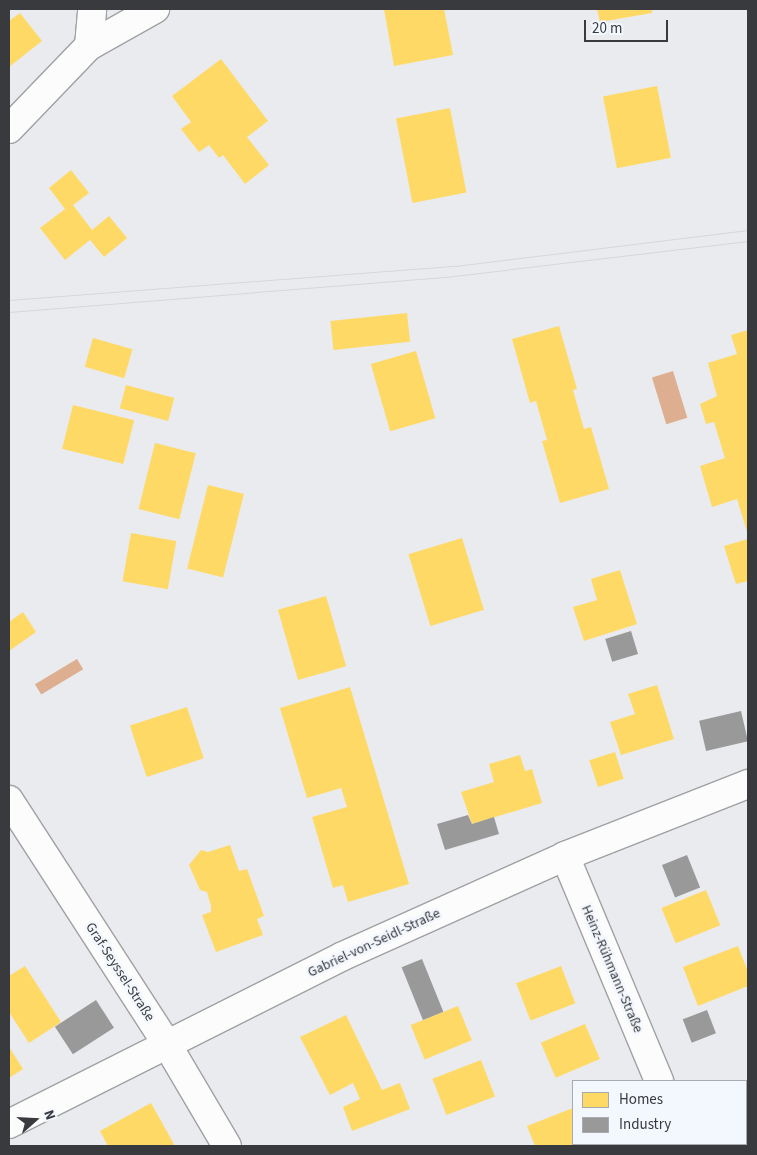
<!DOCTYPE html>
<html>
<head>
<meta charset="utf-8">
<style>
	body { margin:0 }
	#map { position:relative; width:757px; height:1155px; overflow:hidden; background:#e9ebee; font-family:"Source Sans 3",sans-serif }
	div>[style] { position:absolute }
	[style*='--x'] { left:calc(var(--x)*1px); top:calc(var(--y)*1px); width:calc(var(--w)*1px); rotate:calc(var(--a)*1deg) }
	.water>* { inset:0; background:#deae90; transform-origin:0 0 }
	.homes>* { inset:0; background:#ffd966; transform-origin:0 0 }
	.industry>* { inset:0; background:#999; transform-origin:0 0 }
	.roads { filter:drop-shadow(1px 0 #9fa1a3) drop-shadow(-1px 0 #9fa1a3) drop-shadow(0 1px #9fa1a3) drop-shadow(0 -1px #9fa1a3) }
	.street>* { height:28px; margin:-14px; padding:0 14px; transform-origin:14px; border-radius:14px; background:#fcfcfc }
	.tram>* { height:1px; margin:-0.5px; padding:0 0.5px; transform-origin:0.5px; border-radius:0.5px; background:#d7d7d9 }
	span { translate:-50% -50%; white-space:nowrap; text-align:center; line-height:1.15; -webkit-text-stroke:5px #f3f7fe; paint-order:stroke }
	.street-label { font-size:14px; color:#393a3d }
	.frame { position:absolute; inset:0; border:10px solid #393a3d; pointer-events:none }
	.legend { position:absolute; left:572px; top:1080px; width:175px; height:65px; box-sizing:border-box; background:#f3f7fe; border:1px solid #a9abb1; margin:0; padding:6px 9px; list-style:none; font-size:15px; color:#393a3d }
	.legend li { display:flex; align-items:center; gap:10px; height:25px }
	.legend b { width:25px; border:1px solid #a9abb1 }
	.north { position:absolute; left:10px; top:1095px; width:50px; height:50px; -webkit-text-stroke:4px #f3f7fe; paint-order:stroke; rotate:71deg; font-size:14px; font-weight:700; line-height:20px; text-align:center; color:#393a3d }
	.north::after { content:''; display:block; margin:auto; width:18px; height:22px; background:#393a3d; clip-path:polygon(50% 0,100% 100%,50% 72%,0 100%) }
	.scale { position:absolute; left:584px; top:20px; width:84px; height:22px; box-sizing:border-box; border:2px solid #393a3d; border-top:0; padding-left:6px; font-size:15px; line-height:18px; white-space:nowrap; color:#393a3d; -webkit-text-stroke:4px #f3f7fe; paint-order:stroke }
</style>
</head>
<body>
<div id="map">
	<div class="water">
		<div style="left:673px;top:371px;width:49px;height:22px;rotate:73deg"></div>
		<div style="left:77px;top:659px;width:12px;height:49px;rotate:59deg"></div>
	</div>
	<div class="homes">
		<div style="clip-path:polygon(384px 9px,444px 9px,453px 55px,394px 66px)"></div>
		<div style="clip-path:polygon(597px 9px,652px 9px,652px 13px,600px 22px)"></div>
		<div style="clip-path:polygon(20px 13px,42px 41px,9px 67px,9px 21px)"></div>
		<div style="clip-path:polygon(221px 59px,268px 121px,247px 137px,269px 165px,245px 184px,223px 155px,219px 158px,209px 145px,199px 152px,181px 129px,191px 122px,172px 96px)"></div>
		<div style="left:657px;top:86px;width:73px;height:55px;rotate:79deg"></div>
		<div style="left:450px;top:108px;width:86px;height:55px;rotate:79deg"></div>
		<div style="clip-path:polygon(71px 170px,89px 193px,73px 205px,92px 230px,109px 216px,127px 238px,104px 257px,90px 240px,65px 260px,40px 228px,65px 209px,49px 188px)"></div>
		<div style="left:407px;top:313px;width:29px;height:77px;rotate:84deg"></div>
		<div style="clip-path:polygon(559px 326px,577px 389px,573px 390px,584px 429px,591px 427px,609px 489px,560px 503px,542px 441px,547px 440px,536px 401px,530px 403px,512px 339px)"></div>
		<div style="clip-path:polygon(748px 330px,748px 535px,737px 499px,712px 507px,700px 466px,725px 458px,714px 422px,706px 424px,700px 404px,717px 396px,708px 363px,737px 354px,731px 335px)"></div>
		<div style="left:93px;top:338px;width:41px;height:30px;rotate:16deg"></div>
		<div style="left:416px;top:351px;width:70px;height:47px;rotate:74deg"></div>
		<div style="left:126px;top:385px;width:50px;height:24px;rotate:15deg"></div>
		<div style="left:73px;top:405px;width:63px;height:45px;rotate:14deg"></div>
		<div style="left:155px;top:443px;width:42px;height:68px;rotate:14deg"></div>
		<div style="left:208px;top:485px;width:37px;height:86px;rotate:14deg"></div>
		<div style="left:131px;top:533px;width:46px;height:49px;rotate:10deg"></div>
		<div style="left:462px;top:538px;width:75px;height:56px;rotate:73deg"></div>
		<div style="clip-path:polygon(748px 539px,748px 581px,736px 584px,724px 546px)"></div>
		<div style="clip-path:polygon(620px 570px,637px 624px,584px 641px,573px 607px,597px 600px,591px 579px)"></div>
		<div style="left:326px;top:596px;width:73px;height:50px;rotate:74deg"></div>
		<div style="clip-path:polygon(23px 612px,36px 632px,9px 651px,9px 622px)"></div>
		<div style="clip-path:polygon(657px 685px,674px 739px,621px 755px,610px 722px,635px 714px,628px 694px)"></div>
		<div style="clip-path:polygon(350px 687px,409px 884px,348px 902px,343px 885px,333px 888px,312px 817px,347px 807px,341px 788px,307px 798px,280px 708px)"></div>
		<div style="left:187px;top:707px;width:54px;height:60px;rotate:72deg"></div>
		<div style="left:615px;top:752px;width:28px;height:27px;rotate:72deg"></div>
		<div style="clip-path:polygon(520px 755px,525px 771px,532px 769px,542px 803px,472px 824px,461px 792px,494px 782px,489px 764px)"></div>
		<div style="clip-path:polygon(230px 845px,239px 871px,247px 869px,264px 916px,257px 919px,263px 935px,216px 952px,202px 915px,211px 912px,211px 906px,207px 892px,200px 890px,189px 865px,201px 850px,208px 852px)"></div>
		<div style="left:706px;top:890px;width:38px;height:48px;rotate:68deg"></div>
		<div style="clip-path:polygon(738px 946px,748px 972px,748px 986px,698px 1006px,683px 967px)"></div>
		<div style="clip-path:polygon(25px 966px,61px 1022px,29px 1043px,9px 1012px,9px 976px)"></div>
		<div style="left:561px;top:966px;width:40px;height:48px;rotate:69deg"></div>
		<div style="left:458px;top:1006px;width:37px;height:51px;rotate:68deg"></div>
		<div style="clip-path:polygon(346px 1015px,382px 1090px,400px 1083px,410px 1109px,352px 1131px,343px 1107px,360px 1099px,353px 1083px,330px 1095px,300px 1037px)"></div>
		<div style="left:585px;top:1024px;width:38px;height:48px;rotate:67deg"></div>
		<div style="clip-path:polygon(9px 1047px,23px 1069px,9px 1078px)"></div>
		<div style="left:481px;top:1060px;width:39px;height:52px;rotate:69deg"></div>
		<div style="clip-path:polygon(151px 1103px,175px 1146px,108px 1146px,100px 1131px)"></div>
		<div style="clip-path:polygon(573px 1108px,573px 1144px,598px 1146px,535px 1146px,527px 1126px)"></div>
	</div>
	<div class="industry">
		<div style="left:631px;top:631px;width:24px;height:27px;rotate:73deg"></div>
		<div style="left:741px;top:711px;width:31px;height:43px;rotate:77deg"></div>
		<div style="clip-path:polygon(468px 815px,472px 824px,494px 817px,499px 834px,445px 850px,437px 824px)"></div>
		<div style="left:687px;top:855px;width:35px;height:27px;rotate:68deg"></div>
		<div style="left:422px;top:959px;width:57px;height:22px;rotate:68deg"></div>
		<div style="left:96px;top:1000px;width:33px;height:49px;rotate:57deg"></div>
		<div style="left:707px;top:1010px;width:25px;height:26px;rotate:69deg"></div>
	</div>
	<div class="roads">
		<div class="street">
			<div style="--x:89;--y:46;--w:37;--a:-85"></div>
			<div style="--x:9;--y:129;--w:115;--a:-46.1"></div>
			<div style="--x:89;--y:46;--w:76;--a:-29.3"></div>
			<div style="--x:9;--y:800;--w:293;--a:57.1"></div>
			<div style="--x:168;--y:1046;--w:116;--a:59.5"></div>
			<div style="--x:565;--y:856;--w:244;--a:67.3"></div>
			<div style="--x:9;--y:1124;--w:374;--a:-26.7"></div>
			<div style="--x:343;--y:956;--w:243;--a:-24.2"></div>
			<div style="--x:565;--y:856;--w:197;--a:-21.5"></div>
			<div style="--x:686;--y:1144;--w:2;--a:63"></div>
		</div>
	</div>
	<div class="tram">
		<div style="--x:9;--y:300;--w:447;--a:-4.4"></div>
		<div style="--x:455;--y:266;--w:295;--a:-7"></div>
		<div style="--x:9;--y:312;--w:446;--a:-4.6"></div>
		<div style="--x:454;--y:276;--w:296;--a:-6.8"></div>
	</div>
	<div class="street-label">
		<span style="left:374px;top:943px;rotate:-25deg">Gabriel-von-Seidl-Straße</span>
		<span style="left:612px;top:969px;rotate:67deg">Heinz-Rühmann-Straße</span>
		<span style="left:120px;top:972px;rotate:57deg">Graf-Seyssel-Straße</span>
	</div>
	<div class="frame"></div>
	<ul class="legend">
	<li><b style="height:14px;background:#ffd966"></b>Homes</li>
	<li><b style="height:14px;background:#999"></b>Industry</li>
	</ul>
	<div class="north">N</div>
	<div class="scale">20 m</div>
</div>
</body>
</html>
